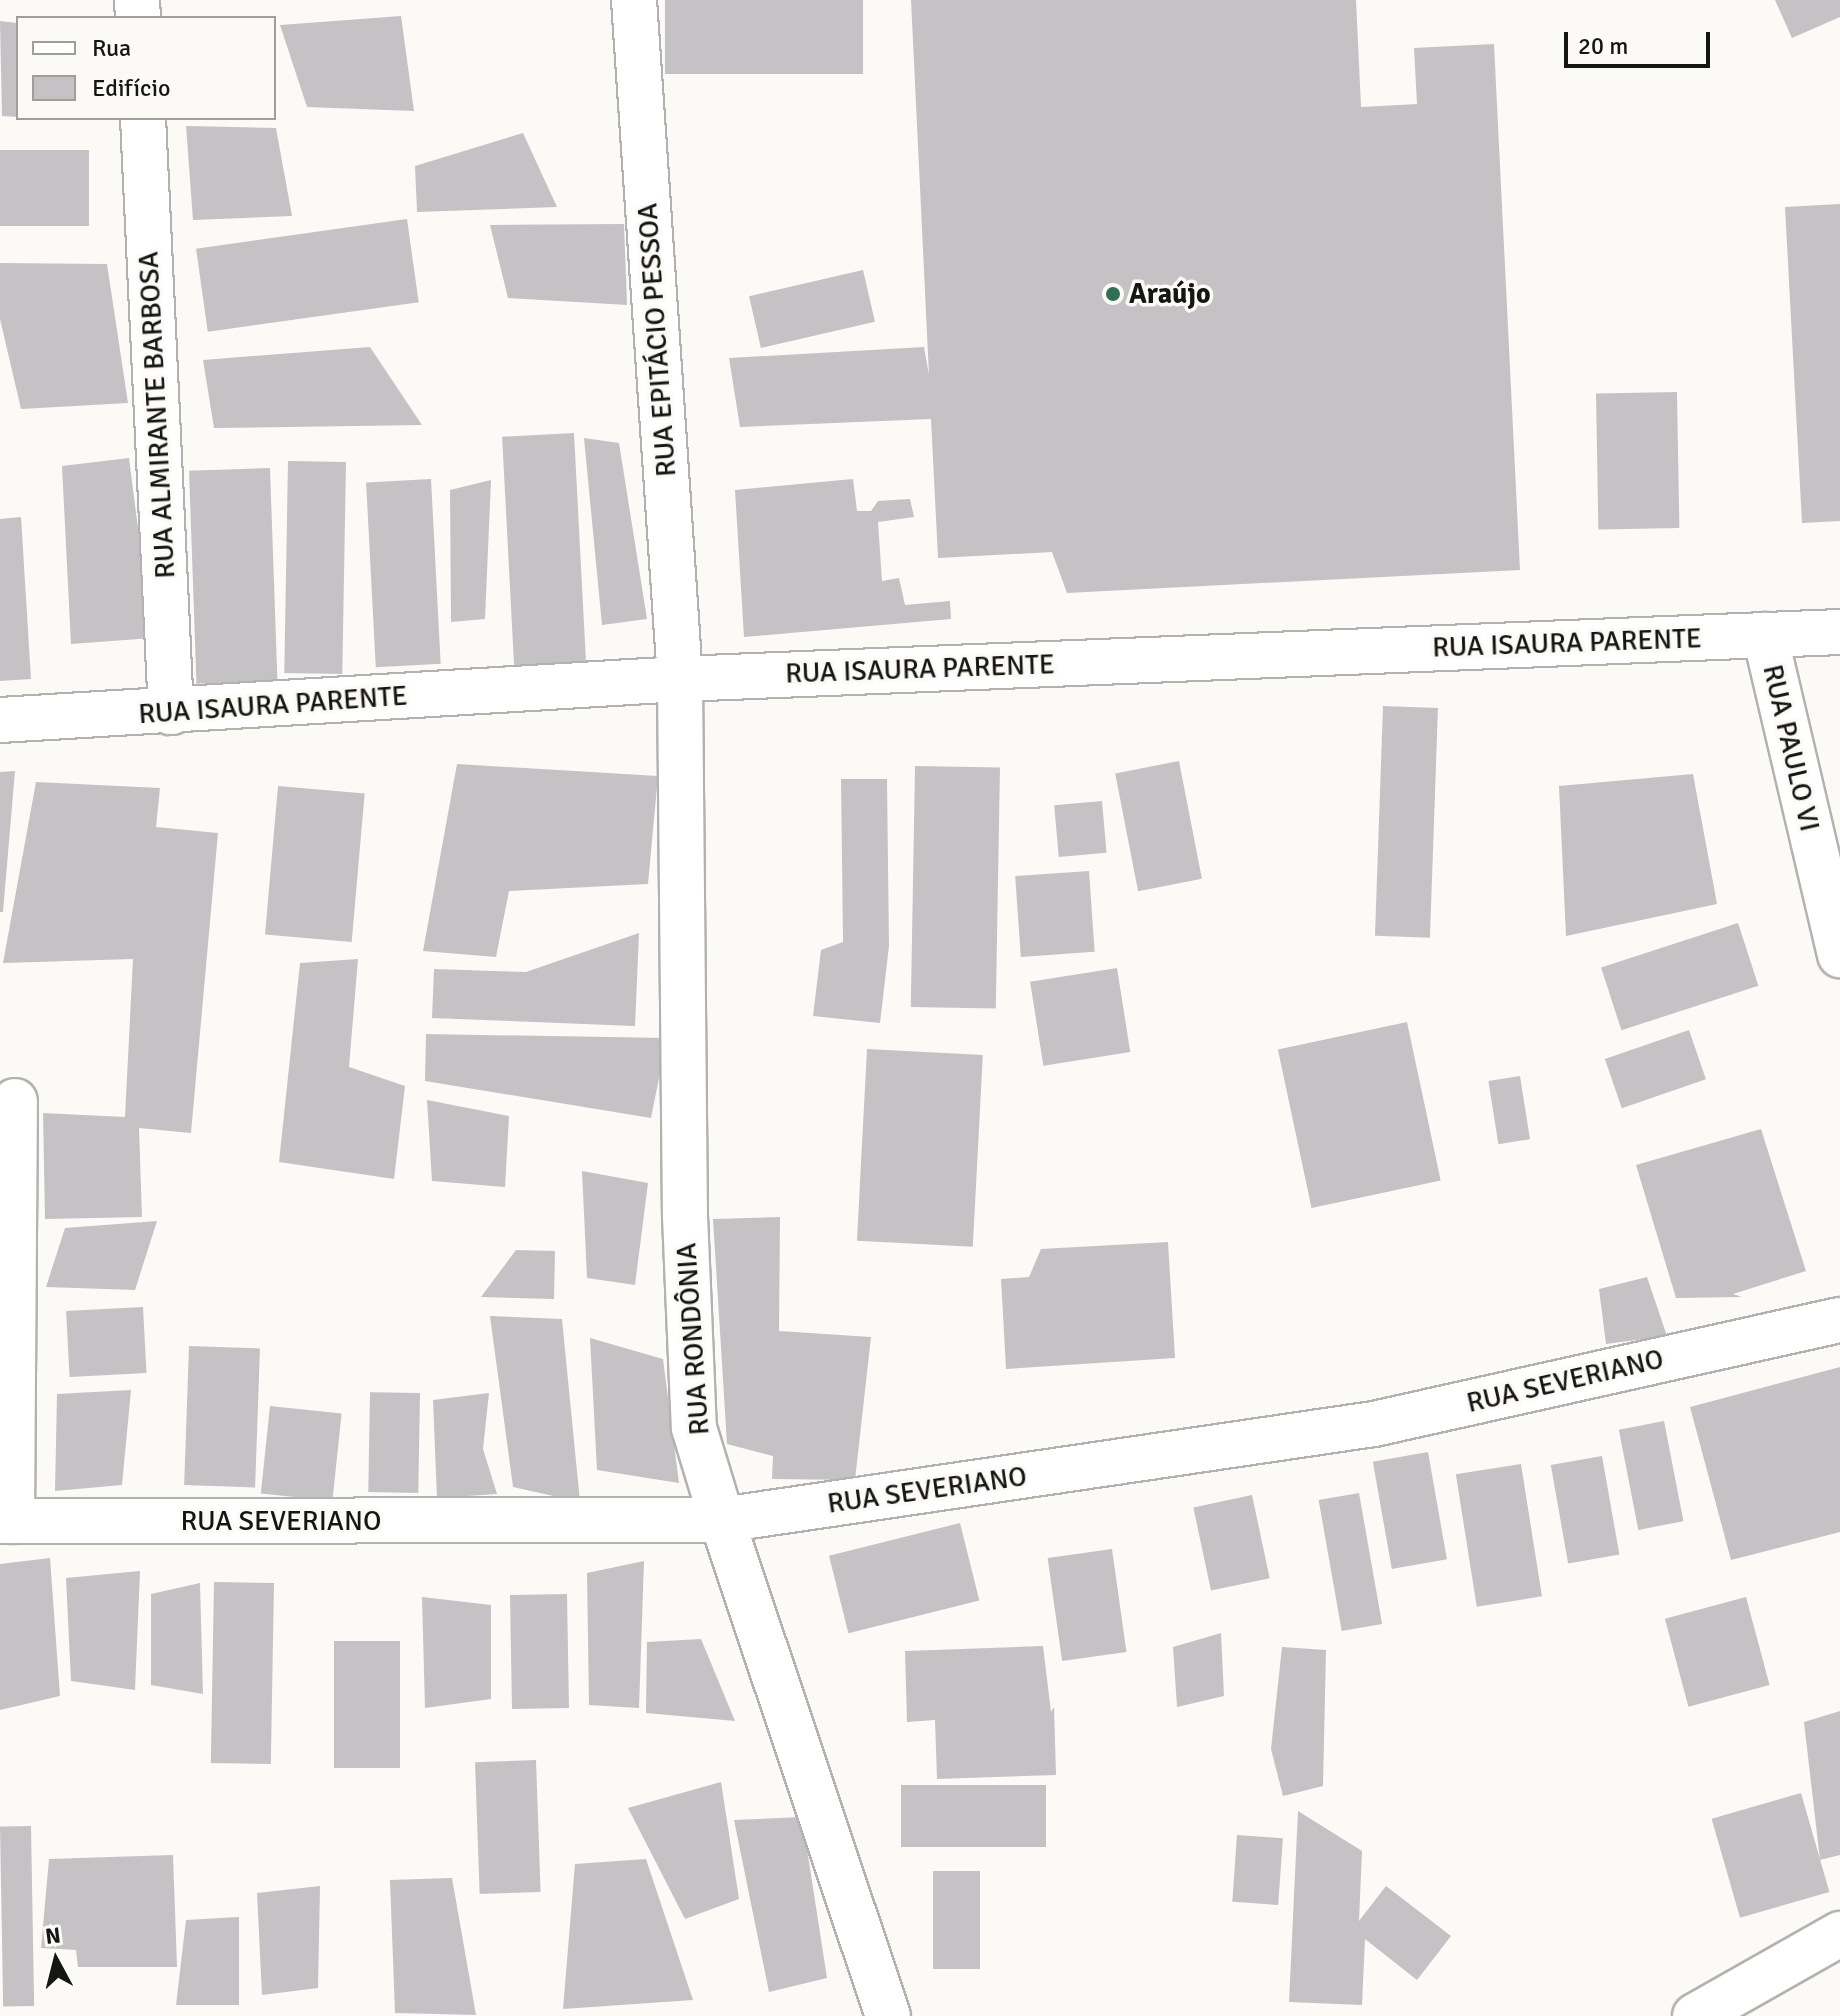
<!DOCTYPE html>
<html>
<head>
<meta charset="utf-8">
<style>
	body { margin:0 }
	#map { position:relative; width:1840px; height:2016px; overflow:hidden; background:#fbfaf6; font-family:Signika,sans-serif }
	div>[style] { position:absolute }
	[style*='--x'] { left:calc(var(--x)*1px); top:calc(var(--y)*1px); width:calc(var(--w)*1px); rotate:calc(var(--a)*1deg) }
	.building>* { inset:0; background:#c5c2c6; transform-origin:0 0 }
	.roads { filter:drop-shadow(2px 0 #b3b2ae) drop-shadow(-2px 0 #b3b2ae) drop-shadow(0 2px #b3b2ae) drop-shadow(0 -2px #b3b2ae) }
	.minor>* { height:44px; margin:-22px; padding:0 22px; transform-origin:22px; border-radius:22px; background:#fff }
	.dots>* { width:22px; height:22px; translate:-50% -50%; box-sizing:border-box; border:4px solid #fbfaf6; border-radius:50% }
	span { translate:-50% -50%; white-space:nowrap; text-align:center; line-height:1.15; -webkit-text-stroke:7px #fbfaf6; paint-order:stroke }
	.poi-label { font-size:28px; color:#151513; font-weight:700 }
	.left { translate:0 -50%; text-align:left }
	.street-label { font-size:28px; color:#151513 }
	.legend { position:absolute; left:16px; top:16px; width:260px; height:104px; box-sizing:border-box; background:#fbfaf6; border:2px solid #9f9e9b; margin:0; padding:10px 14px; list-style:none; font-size:24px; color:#151513 }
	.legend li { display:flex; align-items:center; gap:16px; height:40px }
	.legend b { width:40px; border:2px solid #9f9e9b }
	.north { position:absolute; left:16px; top:1920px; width:80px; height:80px; -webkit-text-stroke:6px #fbfaf6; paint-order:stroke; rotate:353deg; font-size:22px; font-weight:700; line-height:32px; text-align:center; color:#151513 }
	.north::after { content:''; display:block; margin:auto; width:28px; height:36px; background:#151513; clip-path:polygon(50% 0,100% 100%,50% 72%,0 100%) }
	.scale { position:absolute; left:1564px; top:32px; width:146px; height:36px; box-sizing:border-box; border:4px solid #151513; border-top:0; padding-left:10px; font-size:24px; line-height:28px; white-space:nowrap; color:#151513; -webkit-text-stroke:6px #fbfaf6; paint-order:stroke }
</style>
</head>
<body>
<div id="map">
	<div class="building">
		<div style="left:665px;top:0;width:198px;height:74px"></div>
		<div style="clip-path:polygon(911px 0,1356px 0,1361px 107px,1417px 104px,1414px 48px,1494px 44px,1520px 570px,1067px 593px,1052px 552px,938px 558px,931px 419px,740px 427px,729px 358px,924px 347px,929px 375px)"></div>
		<div style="clip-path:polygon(1775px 0,1840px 0,1840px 17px,1792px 38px)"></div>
		<div style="clip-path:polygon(401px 16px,414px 111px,307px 107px,280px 25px)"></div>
		<div style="clip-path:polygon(0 21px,18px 23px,18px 117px,2px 116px)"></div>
		<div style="clip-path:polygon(186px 126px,276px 128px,292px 216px,193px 220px)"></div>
		<div style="clip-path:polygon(523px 133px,557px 207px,417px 212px,415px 166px)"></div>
		<div style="left:0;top:150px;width:89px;height:76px"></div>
		<div style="clip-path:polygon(1840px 204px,1840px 521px,1802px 523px,1785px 207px)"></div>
		<div style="left:407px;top:219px;width:84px;height:213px;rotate:82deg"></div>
		<div style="clip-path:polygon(624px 224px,627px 305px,508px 298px,490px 225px)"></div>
		<div style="clip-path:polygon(0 263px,107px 264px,128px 403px,21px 409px,0 319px)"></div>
		<div style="left:863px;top:270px;width:53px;height:117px;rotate:77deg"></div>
		<div style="clip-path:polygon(370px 347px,422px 425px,214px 428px,203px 360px)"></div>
		<div style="left:1677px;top:392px;width:136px;height:81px;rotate:89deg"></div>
		<div style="left:574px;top:433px;width:229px;height:72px;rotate:87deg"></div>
		<div style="clip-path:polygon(584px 438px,619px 443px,647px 619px,602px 625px)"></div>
		<div style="clip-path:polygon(129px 458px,152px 638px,71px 644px,62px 466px)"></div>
		<div style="left:288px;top:461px;width:58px;height:212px;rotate:1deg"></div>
		<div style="left:270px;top:468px;width:213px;height:81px;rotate:88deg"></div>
		<div style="left:431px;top:479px;width:185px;height:65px;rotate:87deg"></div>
		<div style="clip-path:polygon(853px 479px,857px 511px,871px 511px,878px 501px,910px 499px,914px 517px,878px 522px,882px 581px,899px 578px,905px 605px,950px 601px,951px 619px,744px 637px,735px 490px)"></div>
		<div style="clip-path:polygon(491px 480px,485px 619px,451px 622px,450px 490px)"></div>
		<div style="clip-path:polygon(21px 517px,31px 679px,0 681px,0 519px)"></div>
		<div style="left:1383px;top:706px;width:55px;height:230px;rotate:2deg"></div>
		<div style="left:1179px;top:761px;width:120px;height:65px;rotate:79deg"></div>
		<div style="clip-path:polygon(457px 764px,658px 776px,648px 884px,509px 891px,496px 957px,423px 951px)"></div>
		<div style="left:915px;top:766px;width:85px;height:241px;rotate:1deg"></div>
		<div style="clip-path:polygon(15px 771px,3px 912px,0 912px,0 772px)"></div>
		<div style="clip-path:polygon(1693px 774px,1717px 904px,1566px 936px,1559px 786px)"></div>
		<div style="clip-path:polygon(841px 779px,887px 779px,889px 946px,880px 1023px,813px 1016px,821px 950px,843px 942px)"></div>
		<div style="clip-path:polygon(36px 782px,160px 788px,156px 827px,218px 833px,191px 1133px,139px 1128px,142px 1217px,45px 1219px,43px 1113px,125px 1117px,133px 959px,3px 963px)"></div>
		<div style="left:278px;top:786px;width:87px;height:149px;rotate:5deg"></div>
		<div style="left:1102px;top:801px;width:52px;height:48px;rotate:85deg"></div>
		<div style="left:1089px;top:871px;width:81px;height:74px;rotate:86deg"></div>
		<div style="left:1738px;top:923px;width:66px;height:144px;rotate:72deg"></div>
		<div style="clip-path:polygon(639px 933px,635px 1026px,432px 1018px,434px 969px,526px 972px)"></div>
		<div style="clip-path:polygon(358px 959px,349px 1067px,405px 1086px,394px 1179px,279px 1162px,300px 963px)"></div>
		<div style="left:1117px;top:968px;width:85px;height:88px;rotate:81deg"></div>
		<div style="left:1407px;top:1022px;width:162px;height:132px;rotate:78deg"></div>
		<div style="left:1689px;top:1030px;width:52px;height:89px;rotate:71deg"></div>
		<div style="clip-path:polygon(426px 1034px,667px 1038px,651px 1118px,425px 1081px)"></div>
		<div style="left:867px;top:1049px;width:116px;height:192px;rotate:3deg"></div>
		<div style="left:1520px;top:1076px;width:64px;height:32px;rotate:81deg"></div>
		<div style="clip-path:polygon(427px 1100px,509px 1116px,505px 1187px,432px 1181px)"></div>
		<div style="clip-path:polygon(1761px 1129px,1806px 1271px,1733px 1294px,1742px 1297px,1676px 1298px,1636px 1165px)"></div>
		<div style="clip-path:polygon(582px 1171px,648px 1183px,635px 1285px,587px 1278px)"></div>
		<div style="clip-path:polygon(780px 1217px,779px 1331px,871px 1337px,855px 1480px,772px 1479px,773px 1456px,727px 1444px,713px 1219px)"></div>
		<div style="clip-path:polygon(157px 1221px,135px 1290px,46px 1287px,65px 1228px)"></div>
		<div style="clip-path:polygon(1168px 1242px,1175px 1358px,1006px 1369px,1001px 1279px,1029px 1277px,1041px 1249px)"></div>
		<div style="clip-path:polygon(516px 1250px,555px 1251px,554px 1299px,481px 1297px)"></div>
		<div style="clip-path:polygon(1647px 1277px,1667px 1336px,1606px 1344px,1599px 1289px)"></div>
		<div style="left:143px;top:1307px;width:66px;height:77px;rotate:87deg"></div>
		<div style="clip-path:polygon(490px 1316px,562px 1319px,580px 1502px,513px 1487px)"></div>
		<div style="clip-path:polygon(590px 1338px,663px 1359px,679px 1483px,597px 1470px)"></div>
		<div style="left:189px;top:1346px;width:71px;height:139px;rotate:2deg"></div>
		<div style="clip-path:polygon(1840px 1367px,1840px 1532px,1731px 1560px,1690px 1407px)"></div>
		<div style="clip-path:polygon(131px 1390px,122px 1485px,55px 1491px,57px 1394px)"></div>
		<div style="left:420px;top:1393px;width:100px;height:50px;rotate:91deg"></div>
		<div style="clip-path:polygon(489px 1393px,483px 1449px,497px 1494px,437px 1498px,433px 1400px)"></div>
		<div style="left:270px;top:1406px;width:72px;height:88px;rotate:6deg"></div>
		<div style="left:1664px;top:1421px;width:102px;height:46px;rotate:79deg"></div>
		<div style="left:1428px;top:1452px;width:109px;height:56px;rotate:80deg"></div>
		<div style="left:1602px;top:1456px;width:100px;height:52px;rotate:80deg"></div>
		<div style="left:1521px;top:1464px;width:134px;height:66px;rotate:81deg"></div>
		<div style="left:1359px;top:1493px;width:133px;height:41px;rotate:80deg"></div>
		<div style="left:1252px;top:1495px;width:85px;height:60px;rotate:78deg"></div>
		<div style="left:960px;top:1523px;width:80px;height:135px;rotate:76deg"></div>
		<div style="left:1112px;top:1549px;width:104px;height:65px;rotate:82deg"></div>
		<div style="clip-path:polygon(50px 1558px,60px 1696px,0 1710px,0 1564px)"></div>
		<div style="clip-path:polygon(644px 1561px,639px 1708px,589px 1705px,587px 1573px)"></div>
		<div style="clip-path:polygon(140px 1571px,135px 1690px,71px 1681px,66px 1578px)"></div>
		<div style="left:214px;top:1582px;width:60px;height:181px;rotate:1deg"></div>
		<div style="clip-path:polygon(200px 1583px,203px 1694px,151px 1685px,151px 1594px)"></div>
		<div style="left:567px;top:1594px;width:114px;height:57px;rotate:89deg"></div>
		<div style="clip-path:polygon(422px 1597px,491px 1605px,491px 1699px,425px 1708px)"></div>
		<div style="left:1746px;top:1597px;width:91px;height:84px;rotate:75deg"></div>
		<div style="clip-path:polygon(1221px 1633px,1224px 1696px,1177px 1707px,1173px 1647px)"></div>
		<div style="clip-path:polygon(701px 1639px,735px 1721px,646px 1713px,647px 1642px)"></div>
		<div style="left:334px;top:1641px;width:66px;height:127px"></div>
		<div style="clip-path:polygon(1043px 1646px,1051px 1712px,1054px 1707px,1056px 1775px,937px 1779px,935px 1720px,907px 1722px,905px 1651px)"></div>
		<div style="clip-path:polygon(1282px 1647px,1326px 1650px,1323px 1786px,1283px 1796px,1271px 1749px)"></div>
		<div style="clip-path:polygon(1840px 1711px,1840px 1855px,1820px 1860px,1804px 1722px)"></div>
		<div style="left:536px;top:1760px;width:132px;height:61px;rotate:88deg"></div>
		<div style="clip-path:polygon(721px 1782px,739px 1899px,685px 1919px,628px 1808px)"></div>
		<div style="left:901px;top:1785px;width:145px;height:62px"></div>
		<div style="left:1801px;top:1793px;width:103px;height:93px;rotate:74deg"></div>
		<div style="clip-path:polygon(1298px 1811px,1362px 1851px,1359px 1921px,1386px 1886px,1451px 1936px,1417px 1980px,1365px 1939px,1362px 2005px,1289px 2002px)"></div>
		<div style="clip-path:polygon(802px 1817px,827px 1978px,769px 1992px,734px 1820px)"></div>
		<div style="left:31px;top:1826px;width:180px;height:31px;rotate:89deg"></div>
		<div style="left:1237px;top:1835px;width:46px;height:67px;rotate:4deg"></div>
		<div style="clip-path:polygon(173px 1855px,177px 1967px,78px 1967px,76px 1950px,41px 1948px,49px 1859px)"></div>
		<div style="clip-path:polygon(646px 1859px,693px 2000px,563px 2009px,575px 1864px)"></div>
		<div style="left:933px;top:1871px;width:47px;height:98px"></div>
		<div style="clip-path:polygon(452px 1878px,476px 2015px,395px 2013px,390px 1880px)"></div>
		<div style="clip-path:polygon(320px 1886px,318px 1988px,262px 1995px,257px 1893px)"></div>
		<div style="clip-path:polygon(239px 1917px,239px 2005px,176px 2005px,186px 1920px)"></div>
	</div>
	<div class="roads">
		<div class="minor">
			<div style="--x:137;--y:0;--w:18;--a:87"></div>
			<div style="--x:634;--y:0;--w:681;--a:86.12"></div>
			<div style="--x:680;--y:679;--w:537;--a:89.47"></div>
			<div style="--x:685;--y:1216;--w:212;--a:87.6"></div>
			<div style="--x:694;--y:1428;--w:96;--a:73.1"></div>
			<div style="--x:722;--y:1520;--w:523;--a:71.5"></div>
			<div style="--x:143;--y:118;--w:595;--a:87.3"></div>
			<div style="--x:1765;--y:635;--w:329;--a:76.8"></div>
			<div style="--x:0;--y:720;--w:681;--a:-3.45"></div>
			<div style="--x:680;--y:679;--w:1161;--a:-2.32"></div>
			<div style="--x:0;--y:1521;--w:722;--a:-0.08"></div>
			<div style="--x:722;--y:1520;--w:659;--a:-8.38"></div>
			<div style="--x:1374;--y:1424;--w:477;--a:-12.6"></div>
			<div style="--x:12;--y:1521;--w:420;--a:-89.6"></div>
			<div style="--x:1695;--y:2016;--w:167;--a:-29.5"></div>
		</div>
	</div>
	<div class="dots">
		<div style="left:1113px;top:294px;background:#326d57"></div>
	</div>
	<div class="poi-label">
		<span class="left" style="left:1129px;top:294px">Araújo</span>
	</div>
	<div class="street-label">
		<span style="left:657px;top:340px;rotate:-94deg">RUA EPITÁCIO PESSOA</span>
		<span style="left:157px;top:415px;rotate:-93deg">RUA ALMIRANTE BARBOSA</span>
		<span style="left:1567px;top:643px;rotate:-2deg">RUA ISAURA PARENTE</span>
		<span style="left:920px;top:669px;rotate:-2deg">RUA ISAURA PARENTE</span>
		<span style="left:273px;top:705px;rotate:-4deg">RUA ISAURA PARENTE</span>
		<span style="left:1791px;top:748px;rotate:77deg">RUA PAULO VI</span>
		<span style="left:693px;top:1339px;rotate:-94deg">RUA RONDÔNIA</span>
		<span style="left:1565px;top:1381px;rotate:-13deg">RUA SEVERIANO</span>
		<span style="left:927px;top:1490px;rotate:-8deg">RUA SEVERIANO</span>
		<span style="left:281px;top:1521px">RUA SEVERIANO</span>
	</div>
	<ul class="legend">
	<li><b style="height:10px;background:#fff"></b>Rua</li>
	<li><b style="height:22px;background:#c5c2c6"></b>Edifício</li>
	</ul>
	<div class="north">N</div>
	<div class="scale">20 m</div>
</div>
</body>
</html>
